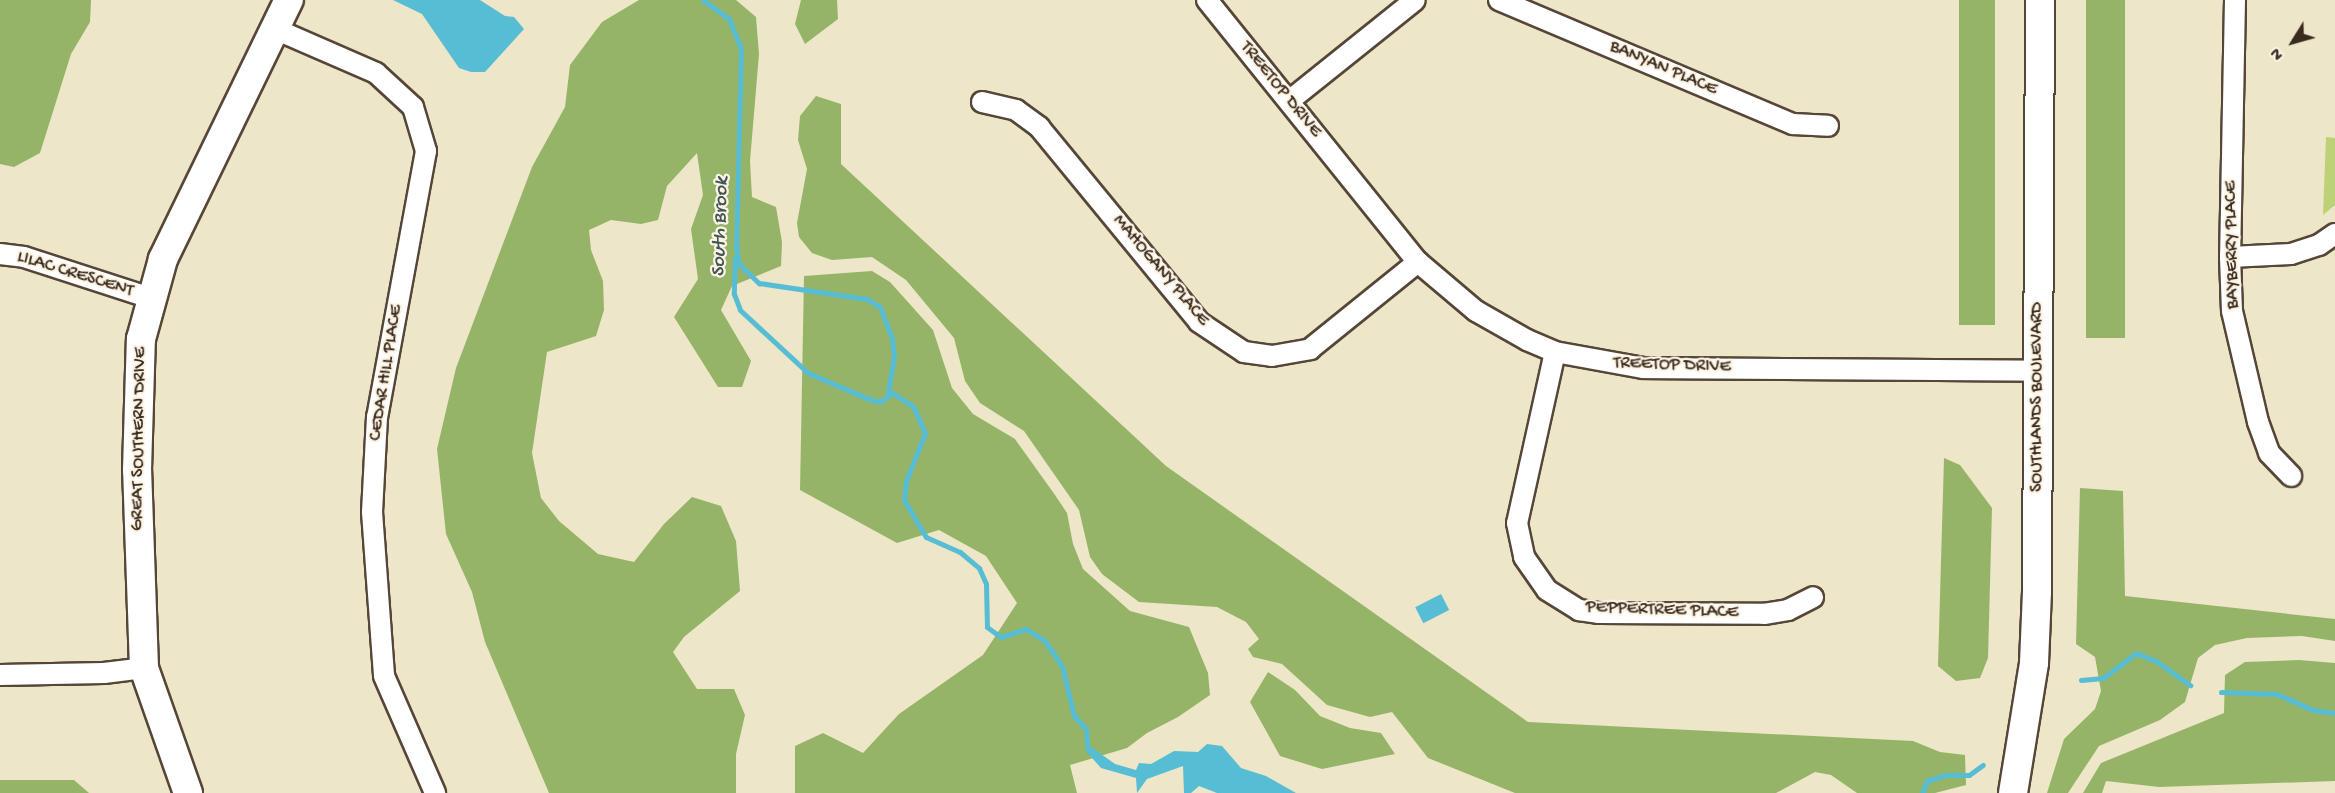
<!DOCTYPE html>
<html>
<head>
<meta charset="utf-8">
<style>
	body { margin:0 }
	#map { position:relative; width:2335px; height:793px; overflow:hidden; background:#ede6c9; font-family:"Gochi Hand",sans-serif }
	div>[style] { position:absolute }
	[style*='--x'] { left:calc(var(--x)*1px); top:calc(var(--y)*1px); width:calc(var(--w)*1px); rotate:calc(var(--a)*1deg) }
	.green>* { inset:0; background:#bdd276 }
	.forest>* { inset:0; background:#96b467; transform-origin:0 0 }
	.water>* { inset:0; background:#57bdd5; transform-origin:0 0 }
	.stream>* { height:5px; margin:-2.5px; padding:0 2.5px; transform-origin:2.5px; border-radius:2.5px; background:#57bdd5 }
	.roads { filter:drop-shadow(2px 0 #564638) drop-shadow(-2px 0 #564638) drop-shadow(0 2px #564638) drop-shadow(0 -2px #564638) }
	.street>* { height:20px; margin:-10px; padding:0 10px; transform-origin:10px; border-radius:10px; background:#fff }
	.secondary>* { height:28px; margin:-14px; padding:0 14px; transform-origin:14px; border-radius:14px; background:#fff }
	span { translate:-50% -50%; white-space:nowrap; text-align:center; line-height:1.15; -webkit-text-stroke:4.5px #fcf5e5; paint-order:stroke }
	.street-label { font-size:18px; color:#3b2a1e }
	.water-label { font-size:20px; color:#435655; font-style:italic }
	.north { position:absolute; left:2263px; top:12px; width:60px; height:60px; -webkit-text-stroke:4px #fcf5e5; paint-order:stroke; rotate:233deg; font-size:16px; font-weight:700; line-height:24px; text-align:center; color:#3b2a1e }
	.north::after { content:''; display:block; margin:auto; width:21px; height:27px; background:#3b2a1e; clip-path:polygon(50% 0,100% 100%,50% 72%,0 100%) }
</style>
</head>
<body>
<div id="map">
	<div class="green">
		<div style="clip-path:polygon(2326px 137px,2335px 138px,2335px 205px,2323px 215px)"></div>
	</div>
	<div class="forest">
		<div style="clip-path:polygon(0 0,91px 0,90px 22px,71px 54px,40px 153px,14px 167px,0 164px)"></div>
		<div style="clip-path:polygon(639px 0,736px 0,756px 17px,759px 54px,750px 161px,752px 197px,776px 207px,782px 242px,781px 266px,732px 286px,721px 310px,751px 361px,742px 387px,718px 387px,674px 317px,698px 279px,691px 229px,703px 195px,697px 153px,667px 186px,658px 220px,641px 224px,611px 220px,589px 230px,591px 250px,603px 281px,604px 310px,596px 336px,547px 352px,532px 453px,541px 498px,559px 521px,598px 554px,634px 562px,664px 524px,692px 497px,721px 506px,736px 541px,740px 591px,684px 637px,673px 652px,697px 689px,734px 689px,745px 715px,736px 754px,736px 793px,549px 793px,485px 642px,472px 592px,446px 534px,437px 449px,456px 368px,532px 167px,565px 107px,570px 65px,602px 22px)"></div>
		<div style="clip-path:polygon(801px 0,837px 0,838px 19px,805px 44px,795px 24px)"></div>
		<div style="left:1959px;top:0;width:36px;height:325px"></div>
		<div style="left:2086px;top:0;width:39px;height:338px"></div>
		<div style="clip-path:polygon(816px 96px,841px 104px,841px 164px,1166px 466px,1528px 722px,1913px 741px,1940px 752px,1965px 755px,1966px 785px,1935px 793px,1857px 793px,1831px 775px,1815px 772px,1776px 793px,1515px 793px,1428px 758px,1392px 712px,1370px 717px,1327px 705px,1282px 664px,1253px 657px,1248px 649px,1259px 639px,1246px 622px,1217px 607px,1139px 602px,1102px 574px,1090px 557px,1079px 510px,1024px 431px,980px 403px,965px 381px,954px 338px,906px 280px,872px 257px,832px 260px,812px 253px,799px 237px,797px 223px,807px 169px,798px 140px,800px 116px)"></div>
		<div style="clip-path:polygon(872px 271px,890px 282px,933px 330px,952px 388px,973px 414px,1015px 439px,1055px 495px,1067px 513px,1073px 544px,1083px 569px,1130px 611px,1189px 627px,1208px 673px,1210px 695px,1178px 717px,1147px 733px,1127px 748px,1070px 765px,1077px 793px,795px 793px,795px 746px,823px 733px,863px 753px,899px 714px,983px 655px,1017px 603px,986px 556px,939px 530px,897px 543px,800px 490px,804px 276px)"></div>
		<div style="clip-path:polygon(1944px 458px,1960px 465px,1992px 508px,1988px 658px,1980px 678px,1956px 681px,1938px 666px)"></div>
		<div style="clip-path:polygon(2080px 488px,2123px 491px,2125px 596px,2335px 619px,2335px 641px,2302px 636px,2247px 638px,2215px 645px,2198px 658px,2185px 702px,2160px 720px,2099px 746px,2068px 793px,2047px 793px,2064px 739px,2095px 709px,2101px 691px,2095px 657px,2076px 644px)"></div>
		<div style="clip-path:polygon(2299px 660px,2335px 663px,2335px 781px,2159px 787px,2106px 781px,2102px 793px,2083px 793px,2101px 763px,2224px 713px,2225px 675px,2245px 662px)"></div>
		<div style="clip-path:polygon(1268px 672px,1295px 690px,1320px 716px,1350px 728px,1381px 733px,1395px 754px,1322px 769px,1280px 756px,1250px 702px)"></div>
		<div style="clip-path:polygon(0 780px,74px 780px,89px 793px,0 793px)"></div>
	</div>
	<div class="water">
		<div style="clip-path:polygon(393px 0,480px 0,505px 16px,514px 17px,524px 29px,485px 72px,471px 72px,459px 68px,422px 14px)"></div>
		<div style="left:1441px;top:594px;width:18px;height:29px;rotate:63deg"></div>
		<div style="clip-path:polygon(1087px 744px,1115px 764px,1136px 770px,1139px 763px,1151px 764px,1174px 751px,1198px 752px,1207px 744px,1222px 746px,1241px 768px,1266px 776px,1296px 793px,1217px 793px,1199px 786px,1191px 793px,1184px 793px,1183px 766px,1147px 779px,1137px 793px,1136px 778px,1101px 768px,1085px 750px)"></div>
	</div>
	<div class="stream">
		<div style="--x:703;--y:0;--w:32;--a:36"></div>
		<div style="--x:729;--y:19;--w:31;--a:68"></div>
		<div style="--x:741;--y:48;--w:201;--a:91.4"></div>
		<div style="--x:736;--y:246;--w:18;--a:81"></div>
		<div style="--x:739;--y:264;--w:28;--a:44"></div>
		<div style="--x:759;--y:283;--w:109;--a:8.4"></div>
		<div style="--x:867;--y:299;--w:15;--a:32"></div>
		<div style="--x:880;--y:307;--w:33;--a:69"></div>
		<div style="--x:892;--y:338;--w:19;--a:84"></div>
		<div style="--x:894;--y:357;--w:34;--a:100"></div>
		<div style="--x:888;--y:390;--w:30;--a:33"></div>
		<div style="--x:913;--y:406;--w:30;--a:66"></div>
		<div style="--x:925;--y:433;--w:52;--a:111.6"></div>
		<div style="--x:906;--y:481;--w:19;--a:96"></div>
		<div style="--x:904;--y:500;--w:43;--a:59.3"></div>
		<div style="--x:926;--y:537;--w:37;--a:24"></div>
		<div style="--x:960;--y:552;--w:25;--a:40"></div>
		<div style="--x:979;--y:568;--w:17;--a:66"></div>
		<div style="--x:986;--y:584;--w:43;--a:88.7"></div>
		<div style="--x:987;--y:627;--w:17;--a:36"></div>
		<div style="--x:1001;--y:637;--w:26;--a:-18"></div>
		<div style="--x:1026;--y:629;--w:22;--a:32"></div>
		<div style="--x:1045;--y:641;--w:30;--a:56"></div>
		<div style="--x:1062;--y:666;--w:51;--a:76.5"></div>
		<div style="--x:1074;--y:716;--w:18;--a:47"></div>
		<div style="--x:1086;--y:729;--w:15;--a:86"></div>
		<div style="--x:735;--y:258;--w:36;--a:92"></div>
		<div style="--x:734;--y:294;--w:17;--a:69"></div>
		<div style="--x:740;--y:310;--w:93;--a:42.8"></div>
		<div style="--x:808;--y:373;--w:66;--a:23.1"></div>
		<div style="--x:869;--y:399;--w:11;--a:15"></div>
		<div style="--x:880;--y:402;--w:15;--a:-37"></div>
		<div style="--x:2081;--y:680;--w:22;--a:-5"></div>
		<div style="--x:2103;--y:678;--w:41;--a:-37.1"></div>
		<div style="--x:2136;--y:653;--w:22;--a:22"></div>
		<div style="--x:2156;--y:661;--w:42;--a:35.2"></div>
		<div style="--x:2221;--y:692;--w:56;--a:2"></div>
		<div style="--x:2277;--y:694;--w:39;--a:24"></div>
		<div style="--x:2313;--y:710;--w:22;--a:8"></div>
		<div style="--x:1922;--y:793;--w:13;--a:-67"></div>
		<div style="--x:1927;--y:781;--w:19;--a:-18"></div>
		<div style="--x:1945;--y:775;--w:24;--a:0"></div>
		<div style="--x:1969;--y:775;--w:17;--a:-36"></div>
	</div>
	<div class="roads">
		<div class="street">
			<div style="--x:1207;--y:0;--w:336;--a:51.2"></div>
			<div style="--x:1418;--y:262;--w:76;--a:40.2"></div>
			<div style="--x:1476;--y:311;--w:59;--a:29.6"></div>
			<div style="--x:1527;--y:340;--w:30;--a:23"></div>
			<div style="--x:1555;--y:352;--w:89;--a:10.3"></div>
			<div style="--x:1643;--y:368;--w:396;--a:0.4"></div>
			<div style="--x:1499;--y:0;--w:319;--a:22.9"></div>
			<div style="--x:1793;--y:124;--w:35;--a:3"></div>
			<div style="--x:2235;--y:0;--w:257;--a:91.1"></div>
			<div style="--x:2230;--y:257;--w:54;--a:87.9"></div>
			<div style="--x:2232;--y:311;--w:114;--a:76.8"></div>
			<div style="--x:2258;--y:422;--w:33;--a:70"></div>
			<div style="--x:2269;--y:453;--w:32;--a:46"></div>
			<div style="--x:275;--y:29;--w:110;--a:23.5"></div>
			<div style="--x:376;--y:73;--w:50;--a:42.6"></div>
			<div style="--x:413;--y:107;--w:46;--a:73.5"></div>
			<div style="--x:426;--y:151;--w:270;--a:100.4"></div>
			<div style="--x:377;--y:417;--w:95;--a:93"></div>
			<div style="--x:372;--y:512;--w:164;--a:85.8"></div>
			<div style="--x:384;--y:676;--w:128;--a:66.4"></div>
			<div style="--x:1289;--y:101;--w:161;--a:-38.7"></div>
			<div style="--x:982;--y:102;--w:35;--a:13"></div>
			<div style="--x:1016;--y:110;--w:29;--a:36"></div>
			<div style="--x:1039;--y:127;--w:252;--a:50.6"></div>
			<div style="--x:1199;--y:322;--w:54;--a:33.7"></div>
			<div style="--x:1244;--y:352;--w:28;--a:8"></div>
			<div style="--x:1272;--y:356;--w:39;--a:-10"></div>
			<div style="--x:1310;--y:349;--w:139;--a:-38.9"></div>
			<div style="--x:0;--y:254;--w:24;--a:7"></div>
			<div style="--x:24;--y:257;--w:133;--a:18"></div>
			<div style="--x:2230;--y:257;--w:61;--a:-2.8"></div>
			<div style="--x:2291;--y:254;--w:29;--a:-18"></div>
			<div style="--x:2319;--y:245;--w:19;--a:-35"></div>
			<div style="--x:1555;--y:352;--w:175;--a:102.5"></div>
			<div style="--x:1517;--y:523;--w:35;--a:78"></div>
			<div style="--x:1524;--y:557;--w:40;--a:55.1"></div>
			<div style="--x:1547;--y:590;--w:38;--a:32"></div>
			<div style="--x:1579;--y:610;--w:19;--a:9"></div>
			<div style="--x:1598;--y:613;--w:166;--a:0.3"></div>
			<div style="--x:1764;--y:614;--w:24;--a:-9"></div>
			<div style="--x:1788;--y:610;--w:28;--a:-27"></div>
			<div style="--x:0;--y:675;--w:104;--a:-1.1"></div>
			<div style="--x:104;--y:673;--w:40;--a:-7.1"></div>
		</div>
		<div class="secondary">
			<div style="--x:188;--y:793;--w:133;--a:-109.4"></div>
			<div style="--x:144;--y:668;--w:198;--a:-92"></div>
			<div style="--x:137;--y:470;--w:131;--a:-88.3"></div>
			<div style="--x:141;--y:339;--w:83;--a:-74.6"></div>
			<div style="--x:163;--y:259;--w:288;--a:-64.1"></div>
			<div style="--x:2013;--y:793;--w:132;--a:-80.8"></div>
			<div style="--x:2034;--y:663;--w:71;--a:-87.6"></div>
			<div style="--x:2037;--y:592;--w:592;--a:-89.71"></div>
		</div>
	</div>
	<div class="street-label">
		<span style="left:1663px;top:69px;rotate:23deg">BANYAN PLACE</span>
		<span style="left:1280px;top:90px;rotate:51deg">TREETOP DRIVE</span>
		<span style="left:2233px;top:245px;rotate:-91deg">BAYBERRY PLACE</span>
		<span style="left:1160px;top:271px;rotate:50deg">MAHOGANY PLACE</span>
		<span style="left:75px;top:275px;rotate:17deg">LILAC CRESCENT</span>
		<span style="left:1672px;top:366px;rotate:2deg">TREETOP DRIVE</span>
		<span style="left:387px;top:373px;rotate:-81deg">CEDAR HILL PLACE</span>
		<span style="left:2038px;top:397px;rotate:-90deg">SOUTHLANDS BOULEVARD</span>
		<span style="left:140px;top:439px;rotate:-89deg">GREAT SOUTHERN DRIVE</span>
		<span style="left:1662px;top:611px;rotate:2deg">PEPPERTREE PLACE</span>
	</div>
	<div class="water-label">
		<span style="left:721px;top:227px;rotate:-88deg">South Brook</span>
	</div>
	<div class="north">N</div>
</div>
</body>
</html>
